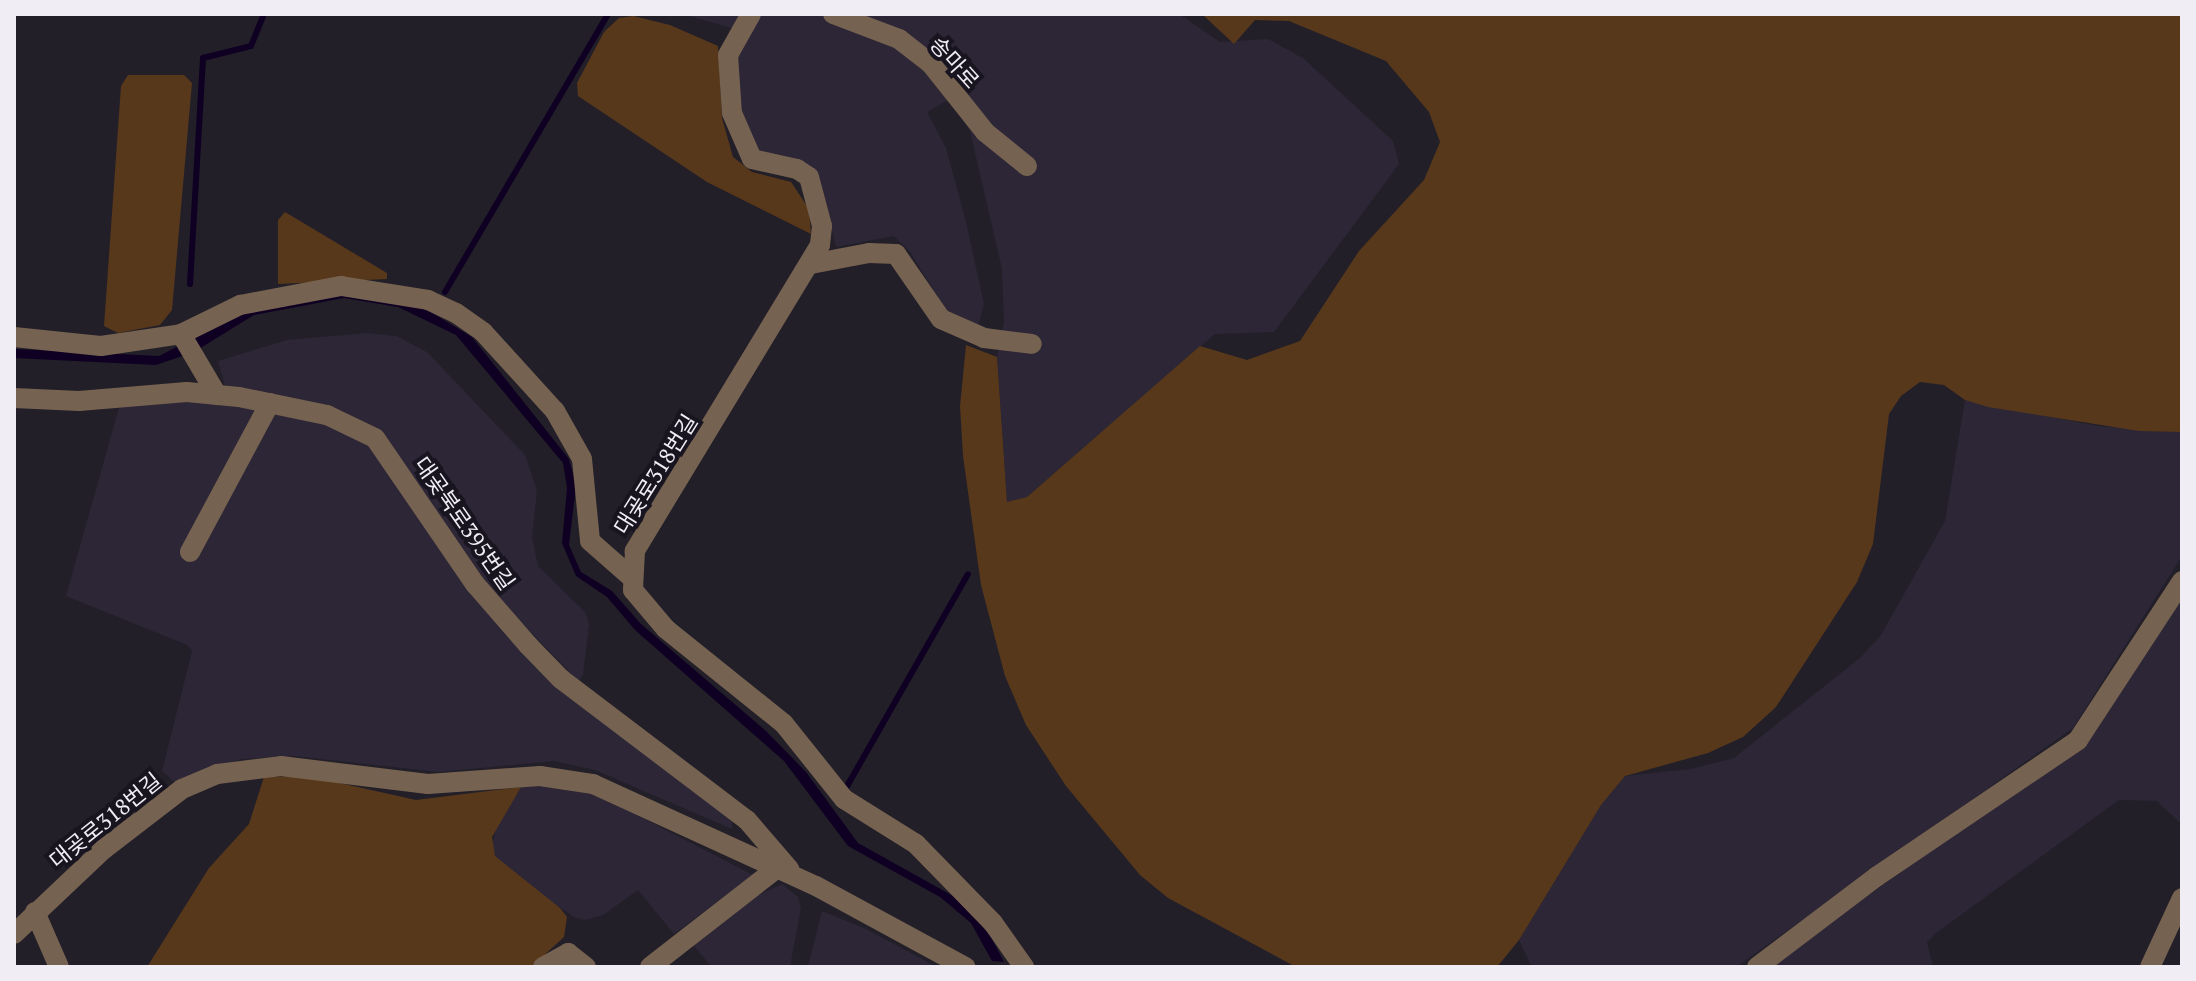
<!DOCTYPE html>
<html>
<head>
<meta charset="utf-8">
<style>
	body { margin:0 }
	#map { position:relative; width:2196px; height:981px; overflow:hidden; background:#221f29; font-family:"PT Serif","Noto Sans KR",serif }
	div>[style] { position:absolute }
	[style*='--x'] { left:calc(var(--x)*1px); top:calc(var(--y)*1px); width:calc(var(--w)*1px); rotate:calc(var(--a)*1deg) }
	.built>* { inset:0; background:#2c2636 }
	.green>* { inset:0; background:#58381a }
	.water>* { inset:0; background:#0f0023 }
	.stream>* { height:6px; margin:-3px; padding:0 3px; transform-origin:3px; border-radius:3px; background:#0f0023 }
	.minor>* { height:20px; margin:-10px; padding:0 10px; transform-origin:10px; border-radius:10px; background:#766250 }
	span { translate:-50% -50%; white-space:nowrap; text-align:center; line-height:1.15; -webkit-text-stroke:8px #191520; paint-order:stroke }
	.street-label { font-size:22px; color:#f0edf5 }
	.frame { position:absolute; inset:0; border:16px solid #f0edf5; pointer-events:none }
</style>
</head>
<body>
<div id="map">
	<div class="built">
		<div style="clip-path:polygon(682px 14px,743px 14px,735px 29px)"></div>
		<div style="clip-path:polygon(761px 14px,1179px 14px,1220px 42px,1268px 39px,1304px 59px,1393px 141px,1399px 164px,1274px 332px,1215px 334px,1027px 497px,1007px 503px,997px 357px,1004px 323px,1002px 269px,970px 131px,950px 99px,927px 112px,946px 148px,966px 222px,984px 304px,978px 326px,946px 310px,910px 252px,894px 236px,836px 247px,822px 189px,757px 154px,747px 135px,734px 77px,736px 55px)"></div>
		<div style="clip-path:polygon(367px 333px,396px 336px,427px 352px,525px 455px,537px 491px,532px 537px,538px 566px,585px 612px,589px 624px,583px 675px,578px 681px,496px 596px,379px 432px,341px 410px,225px 386px,218px 361px,287px 340px)"></div>
		<div style="clip-path:polygon(191px 397px,300px 414px,367px 440px,498px 625px,732px 816px,732px 829px,595px 770px,554px 761px,439px 772px,293px 756px,241px 759px,174px 782px,162px 771px,192px 651px,187px 645px,66px 596px,120px 404px)"></div>
		<div style="clip-path:polygon(1965px 400px,2098px 426px,2182px 432px,2182px 556px,2073px 728px,1736px 967px,1532px 967px,1519px 940px,1601px 805px,1625px 776px,1691px 769px,1734px 758px,1860px 658px,1881px 635px,1945px 521px)"></div>
		<div style="clip-path:polygon(2182px 596px,2182px 825px,2157px 801px,2119px 800px,1936px 933px,1927px 942px,1933px 967px,1768px 967px,2094px 734px)"></div>
		<div style="clip-path:polygon(547px 785px,598px 795px,753px 875px,674px 934px,638px 890px,603px 915px,585px 920px,574px 917px,519px 880px,495px 856px,492px 846px,497px 825px,521px 787px)"></div>
		<div style="clip-path:polygon(782px 884px,798px 897px,801px 908px,790px 967px,712px 967px,693px 945px,756px 896px)"></div>
		<div style="clip-path:polygon(822px 911px,866px 929px,937px 967px,808px 967px)"></div>
	</div>
	<div class="green">
		<div style="clip-path:polygon(1202px 14px,2182px 14px,2182px 432px,2139px 431px,1988px 407px,1965px 400px,1944px 385px,1920px 382px,1901px 396px,1889px 414px,1873px 544px,1857px 582px,1776px 707px,1743px 737px,1708px 753px,1625px 776px,1601px 805px,1519px 940px,1497px 967px,1296px 967px,1168px 898px,1140px 875px,1066px 786px,1026px 725px,1005px 676px,981px 585px,963px 456px,960px 406px,966px 345px,997px 357px,1007px 502px,1027px 497px,1200px 346px,1247px 360px,1300px 341px,1359px 251px,1424px 180px,1440px 142px,1429px 112px,1386px 61px,1289px 21px,1255px 20px,1234px 44px)"></div>
		<div style="clip-path:polygon(633px 16px,670px 25px,718px 46px,722px 118px,733px 157px,752px 172px,791px 182px,809px 209px,811px 234px,707px 182px,578px 96px,577px 83px,604px 32px,619px 18px)"></div>
		<div style="clip-path:polygon(128px 75px,184px 75px,192px 83px,172px 310px,160px 325px,118px 333px,104px 326px,121px 86px)"></div>
		<div style="clip-path:polygon(285px 212px,387px 273px,387px 279px,278px 284px,278px 220px)"></div>
		<div style="clip-path:polygon(308px 776px,416px 800px,521px 787px,492px 837px,495px 856px,560px 908px,567px 917px,564px 937px,531px 967px,147px 967px,209px 868px,249px 824px,264px 777px)"></div>
	</div>
	<div class="water">
		<div style="clip-path:polygon(340px 290px,424px 308px,472px 337px,569px 459px,576px 486px,569px 545px,581px 572px,612px 591px,641px 624px,766px 731px,806px 772px,858px 843px,953px 896px,990px 935px,1004px 962px,992px 961px,971px 923px,940px 897px,848px 846px,784px 761px,635px 630px,607px 597px,576px 576px,562px 543px,567px 488px,563px 463px,456px 335px,398px 307px,344px 298px,254px 315px,194px 352px,156px 365px,14px 358px,14px 349px,159px 356px,240px 314px)"></div>
	</div>
	<div class="stream">
		<div style="--x:190;--y:284;--w:226;--a:-86.7"></div>
		<div style="--x:203;--y:58;--w:49;--a:-14"></div>
		<div style="--x:251;--y:46;--w:32;--a:-68"></div>
		<div style="--x:445;--y:292;--w:322;--a:-59.6"></div>
		<div style="--x:846;--y:788;--w:246;--a:-60.3"></div>
	</div>
	<div class="minor">
		<div style="--x:751;--y:14;--w:47;--a:119.3"></div>
		<div style="--x:728;--y:55;--w:58;--a:86.1"></div>
		<div style="--x:732;--y:113;--w:50;--a:66.5"></div>
		<div style="--x:752;--y:159;--w:46;--a:12.5"></div>
		<div style="--x:797;--y:169;--w:14;--a:34"></div>
		<div style="--x:809;--y:177;--w:51;--a:75.1"></div>
		<div style="--x:822;--y:226;--w:19;--a:96"></div>
		<div style="--x:820;--y:245;--w:358;--a:121.2"></div>
		<div style="--x:635;--y:551;--w:39;--a:93"></div>
		<div style="--x:633;--y:590;--w:51;--a:49.8"></div>
		<div style="--x:666;--y:629;--w:151;--a:38.8"></div>
		<div style="--x:784;--y:724;--w:96;--a:51.3"></div>
		<div style="--x:844;--y:799;--w:85;--a:32"></div>
		<div style="--x:916;--y:844;--w:110;--a:45.7"></div>
		<div style="--x:993;--y:923;--w:54;--a:54.8"></div>
		<div style="--x:833;--y:14;--w:71;--a:20.7"></div>
		<div style="--x:899;--y:39;--w:41;--a:38"></div>
		<div style="--x:931;--y:64;--w:87;--a:51.5"></div>
		<div style="--x:985;--y:132;--w:54;--a:39"></div>
		<div style="--x:811;--y:264;--w:59;--a:-10.7"></div>
		<div style="--x:869;--y:253;--w:27;--a:2"></div>
		<div style="--x:896;--y:254;--w:79;--a:55.3"></div>
		<div style="--x:941;--y:319;--w:47;--a:23.8"></div>
		<div style="--x:984;--y:338;--w:48;--a:7.1"></div>
		<div style="--x:181;--y:334;--w:66;--a:-26.2"></div>
		<div style="--x:240;--y:305;--w:103;--a:-10.7"></div>
		<div style="--x:341;--y:286;--w:88;--a:9.1"></div>
		<div style="--x:428;--y:300;--w:31;--a:25"></div>
		<div style="--x:456;--y:313;--w:33;--a:35"></div>
		<div style="--x:483;--y:332;--w:107;--a:47.7"></div>
		<div style="--x:555;--y:411;--w:55;--a:60.6"></div>
		<div style="--x:582;--y:459;--w:82;--a:84.4"></div>
		<div style="--x:590;--y:541;--w:53;--a:41.2"></div>
		<div style="--x:14;--y:337;--w:87;--a:5.9"></div>
		<div style="--x:101;--y:346;--w:81;--a:-8.5"></div>
		<div style="--x:181;--y:334;--w:71;--a:59.5"></div>
		<div style="--x:14;--y:398;--w:65;--a:2.6"></div>
		<div style="--x:79;--y:401;--w:108;--a:-4.8"></div>
		<div style="--x:187;--y:392;--w:52;--a:5.5"></div>
		<div style="--x:239;--y:397;--w:90;--a:11.6"></div>
		<div style="--x:327;--y:415;--w:53;--a:25.6"></div>
		<div style="--x:375;--y:438;--w:177;--a:55.6"></div>
		<div style="--x:475;--y:584;--w:81;--a:49"></div>
		<div style="--x:528;--y:645;--w:47;--a:45.9"></div>
		<div style="--x:561;--y:679;--w:233;--a:37.2"></div>
		<div style="--x:747;--y:820;--w:65;--a:49.4"></div>
		<div style="--x:190;--y:552;--w:169;--a:-61.8"></div>
		<div style="--x:35;--y:912;--w:60;--a:66.4"></div>
		<div style="--x:14;--y:934;--w:124;--a:-43.4"></div>
		<div style="--x:104;--y:849;--w:98;--a:-37.6"></div>
		<div style="--x:182;--y:789;--w:38;--a:-23"></div>
		<div style="--x:217;--y:774;--w:64;--a:-7.1"></div>
		<div style="--x:281;--y:766;--w:148;--a:7"></div>
		<div style="--x:428;--y:784;--w:112;--a:-4.1"></div>
		<div style="--x:540;--y:776;--w:54;--a:8.6"></div>
		<div style="--x:593;--y:784;--w:245;--a:24.6"></div>
		<div style="--x:816;--y:886;--w:170;--a:28.5"></div>
		<div style="--x:543;--y:967;--w:29;--a:-29"></div>
		<div style="--x:568;--y:953;--w:23;--a:38"></div>
		<div style="--x:650;--y:967;--w:161;--a:-37.9"></div>
		<div style="--x:1757;--y:967;--w:149;--a:-37.1"></div>
		<div style="--x:1876;--y:877;--w:244;--a:-34.1"></div>
		<div style="--x:2078;--y:740;--w:190;--a:-56.8"></div>
		<div style="--x:2150;--y:967;--w:76;--a:-65.1"></div>
	</div>
	<div class="street-label">
		<span style="left:955px;top:62px;rotate:48deg">송마로</span>
		<span style="left:655px;top:474px;rotate:-58deg">대곶로318번길</span>
		<span style="left:465px;top:523px;rotate:55deg">대곶북로395번길</span>
		<span style="left:105px;top:820px;rotate:-39deg">대곶로318번길</span>
	</div>
	<div class="frame"></div>
</div>
</body>
</html>
